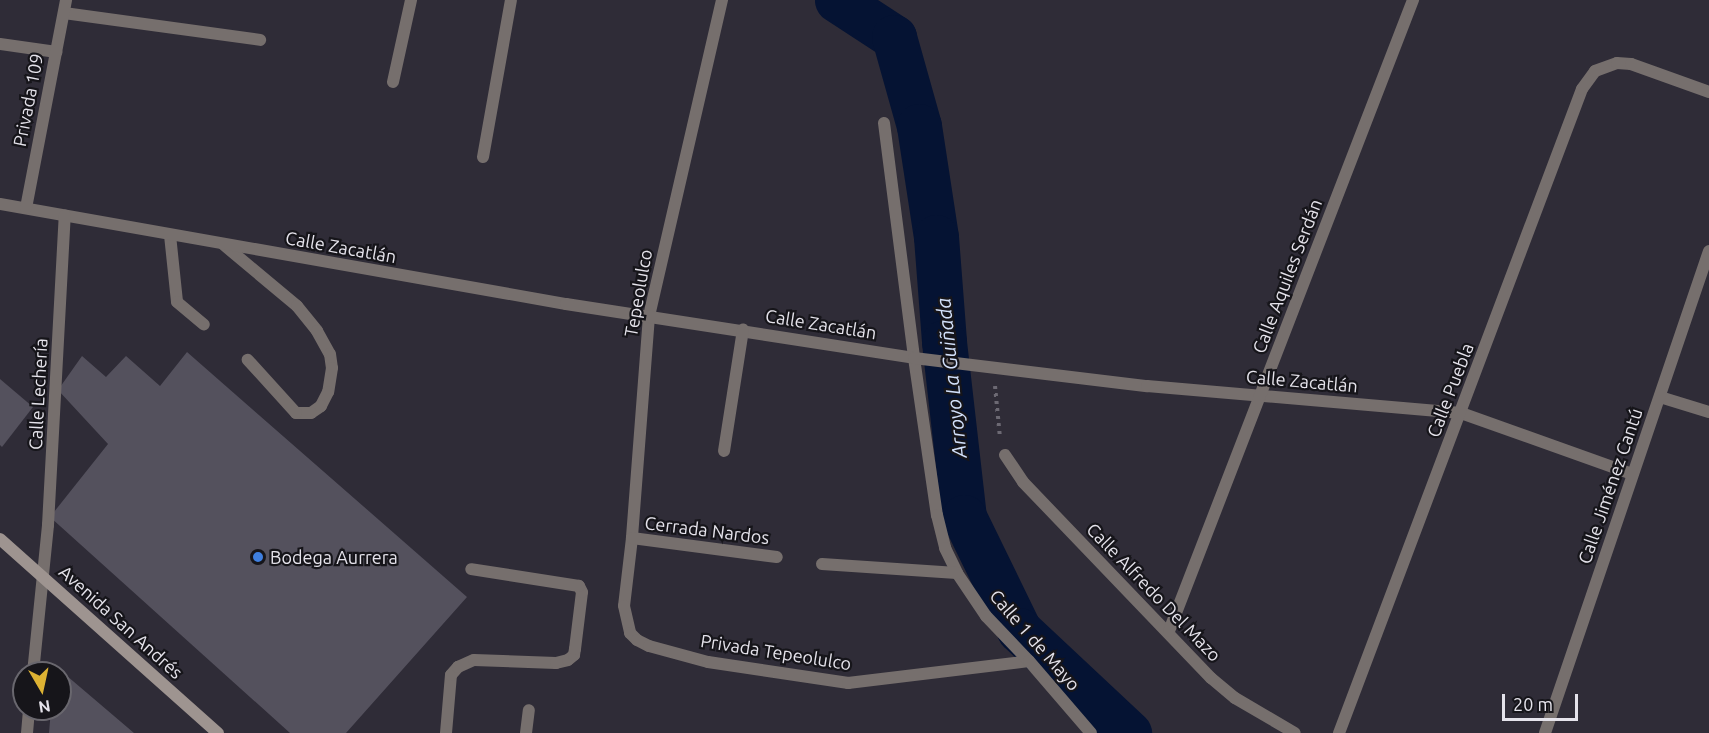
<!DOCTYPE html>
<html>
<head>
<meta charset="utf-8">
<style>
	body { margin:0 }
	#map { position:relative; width:1709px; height:733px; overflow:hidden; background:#2f2c37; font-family:Ubuntu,sans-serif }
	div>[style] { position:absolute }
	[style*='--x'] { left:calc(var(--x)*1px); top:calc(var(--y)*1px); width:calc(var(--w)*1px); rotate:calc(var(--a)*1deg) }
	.river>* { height:45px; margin:-22.5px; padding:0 22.5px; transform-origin:22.5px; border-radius:22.5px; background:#051333 }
	.building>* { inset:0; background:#54515d }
	.path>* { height:4px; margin-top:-2px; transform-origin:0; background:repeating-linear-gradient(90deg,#6c6973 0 3px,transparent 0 7.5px) }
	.lane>* { height:12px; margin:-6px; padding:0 6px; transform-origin:6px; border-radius:6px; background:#766f6d }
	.street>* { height:12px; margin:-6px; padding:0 6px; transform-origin:6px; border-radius:6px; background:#766f6d }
	.secondary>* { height:12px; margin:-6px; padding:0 6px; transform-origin:6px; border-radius:6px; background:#9e9490 }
	.dots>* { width:16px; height:16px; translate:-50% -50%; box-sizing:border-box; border:3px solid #16151a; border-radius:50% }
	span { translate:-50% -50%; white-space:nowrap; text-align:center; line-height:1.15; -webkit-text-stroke:4.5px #16151a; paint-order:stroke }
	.street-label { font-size:18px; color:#e5e3eb }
	.poi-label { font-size:18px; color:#e5e3eb }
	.left { translate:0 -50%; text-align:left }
	.water-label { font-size:20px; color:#d3e1fb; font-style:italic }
	.north { position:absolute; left:12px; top:661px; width:60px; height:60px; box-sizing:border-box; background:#16151a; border:2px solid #69676e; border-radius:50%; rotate:171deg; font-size:16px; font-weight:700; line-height:24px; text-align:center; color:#e5e3eb }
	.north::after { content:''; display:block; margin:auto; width:21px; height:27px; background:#ddb233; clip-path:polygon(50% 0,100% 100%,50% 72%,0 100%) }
	.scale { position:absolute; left:1502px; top:694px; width:76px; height:27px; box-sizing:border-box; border:3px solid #e5e3eb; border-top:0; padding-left:8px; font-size:18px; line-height:21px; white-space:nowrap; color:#e5e3eb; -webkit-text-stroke:4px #16151a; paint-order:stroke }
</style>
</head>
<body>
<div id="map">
	<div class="river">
		<div style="--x:837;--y:0;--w:68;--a:33"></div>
		<div style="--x:894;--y:37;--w:92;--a:74.3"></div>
		<div style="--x:919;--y:126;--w:112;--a:81.3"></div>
		<div style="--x:936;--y:237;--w:105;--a:85.6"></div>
		<div style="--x:944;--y:342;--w:176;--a:83.5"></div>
		<div style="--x:964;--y:517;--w:126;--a:64"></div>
		<div style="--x:1019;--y:630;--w:151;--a:43.1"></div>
	</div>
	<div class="building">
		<div style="clip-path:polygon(187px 352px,467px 597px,346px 733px,290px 733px,50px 517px,108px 444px,58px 390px,82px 356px,106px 377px,126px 356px,160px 386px)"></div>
		<div style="clip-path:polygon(0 379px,33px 407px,2px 447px,0 445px)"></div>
		<div style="clip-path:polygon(53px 664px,60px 670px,134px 733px,49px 733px,51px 709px,60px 709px,60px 673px,53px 673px)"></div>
	</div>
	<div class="path">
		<div style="--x:995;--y:386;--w:52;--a:84.5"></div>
	</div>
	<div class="lane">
		<div style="--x:170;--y:235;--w:67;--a:84"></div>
		<div style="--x:177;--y:302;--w:35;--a:40"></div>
		<div style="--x:224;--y:245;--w:95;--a:39.9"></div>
		<div style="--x:297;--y:306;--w:32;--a:51"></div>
		<div style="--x:317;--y:331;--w:26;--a:61"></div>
		<div style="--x:330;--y:354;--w:14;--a:82"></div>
		<div style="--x:332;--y:368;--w:24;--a:99"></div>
		<div style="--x:328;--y:392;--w:16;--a:117"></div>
		<div style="--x:321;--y:406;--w:12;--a:145"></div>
		<div style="--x:311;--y:413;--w:15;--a:180"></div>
		<div style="--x:296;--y:413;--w:72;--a:-132.2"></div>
		<div style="--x:446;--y:733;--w:58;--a:-85.1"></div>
		<div style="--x:451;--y:675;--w:11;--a:-49"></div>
		<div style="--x:458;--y:667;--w:17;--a:-24"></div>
		<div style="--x:474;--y:660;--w:82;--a:2.1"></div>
		<div style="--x:556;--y:663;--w:12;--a:-14"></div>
		<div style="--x:568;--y:660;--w:8;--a:-40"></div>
		<div style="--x:574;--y:655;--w:6;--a:-81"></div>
		<div style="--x:575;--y:649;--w:57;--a:-83"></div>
		<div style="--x:582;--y:592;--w:7;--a:-117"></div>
		<div style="--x:579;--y:586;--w:109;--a:-171.1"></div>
	</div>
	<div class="street">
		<div style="--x:722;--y:0;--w:324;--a:103"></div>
		<div style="--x:649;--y:316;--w:223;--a:94.4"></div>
		<div style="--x:632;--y:538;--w:68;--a:96.7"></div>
		<div style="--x:624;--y:606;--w:28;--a:77"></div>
		<div style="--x:630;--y:633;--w:10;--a:45"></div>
		<div style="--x:637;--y:640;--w:13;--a:27"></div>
		<div style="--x:649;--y:646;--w:61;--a:15.2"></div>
		<div style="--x:708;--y:662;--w:142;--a:8.5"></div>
		<div style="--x:848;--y:683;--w:182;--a:-6.9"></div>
		<div style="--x:64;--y:13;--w:198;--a:7.8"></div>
		<div style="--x:0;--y:44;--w:57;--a:8.1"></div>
		<div style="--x:393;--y:82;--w:84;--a:-77.6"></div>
		<div style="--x:884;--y:123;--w:237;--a:82.7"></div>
		<div style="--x:914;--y:358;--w:159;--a:81.7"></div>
		<div style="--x:937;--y:515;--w:34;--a:76"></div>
		<div style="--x:945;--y:548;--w:28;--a:64"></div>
		<div style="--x:957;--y:573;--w:52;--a:56"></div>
		<div style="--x:986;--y:616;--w:62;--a:46.3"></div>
		<div style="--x:1029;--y:661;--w:95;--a:49.3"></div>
		<div style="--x:483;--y:157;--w:159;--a:-79.9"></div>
		<div style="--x:0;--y:204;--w:575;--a:10.02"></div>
		<div style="--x:566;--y:304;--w:352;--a:8.8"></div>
		<div style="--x:914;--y:358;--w:235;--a:6.9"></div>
		<div style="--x:1147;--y:386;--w:315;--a:4.9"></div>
		<div style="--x:1461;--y:413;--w:182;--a:19.6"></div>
		<div style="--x:26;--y:208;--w:212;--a:-79.1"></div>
		<div style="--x:1660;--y:397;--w:51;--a:17"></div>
		<div style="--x:724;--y:451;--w:123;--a:-81.1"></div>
		<div style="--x:1005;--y:455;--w:32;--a:56"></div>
		<div style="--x:1023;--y:482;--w:272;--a:46.2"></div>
		<div style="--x:1211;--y:678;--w:31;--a:40"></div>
		<div style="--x:1235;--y:698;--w:69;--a:30.3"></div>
		<div style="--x:632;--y:538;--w:146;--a:7.5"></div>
		<div style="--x:822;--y:564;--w:135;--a:3.8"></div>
		<div style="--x:1169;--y:631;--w:677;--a:-68.86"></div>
		<div style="--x:33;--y:673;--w:149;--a:-84.2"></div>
		<div style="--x:48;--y:525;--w:310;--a:-86.9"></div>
		<div style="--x:27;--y:733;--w:24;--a:-85"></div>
		<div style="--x:526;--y:733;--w:23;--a:-83"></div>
		<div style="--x:1339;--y:733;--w:688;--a:-69.33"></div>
		<div style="--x:1582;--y:89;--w:22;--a:-54"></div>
		<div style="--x:1595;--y:71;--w:23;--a:-20"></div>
		<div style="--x:1617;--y:63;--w:14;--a:4"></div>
		<div style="--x:1631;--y:64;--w:83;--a:19.7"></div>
		<div style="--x:1545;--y:733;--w:509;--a:-71.21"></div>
	</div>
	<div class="secondary">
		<div style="--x:0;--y:539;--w:292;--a:41.7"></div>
	</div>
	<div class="dots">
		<div style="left:258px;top:557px;background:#3f7fe0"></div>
	</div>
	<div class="street-label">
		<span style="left:28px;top:100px;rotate:-79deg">Privada 109</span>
		<span style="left:341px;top:247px;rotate:10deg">Calle Zacatlán</span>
		<span style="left:1287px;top:276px;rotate:-69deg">Calle Aquiles Serdán</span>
		<span style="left:638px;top:293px;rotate:-80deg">Tepeolulco</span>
		<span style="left:821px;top:324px;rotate:9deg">Calle Zacatlán</span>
		<span style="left:1302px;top:381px;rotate:5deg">Calle Zacatlán</span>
		<span style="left:1450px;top:390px;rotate:-69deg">Calle Puebla</span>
		<span style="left:38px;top:394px;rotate:-87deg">Calle Lechería</span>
		<span style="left:1610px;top:486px;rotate:-71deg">Calle Jiménez Cantú</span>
		<span style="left:707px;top:530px;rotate:7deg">Cerrada Nardos</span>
		<span style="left:1154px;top:592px;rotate:46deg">Calle Alfredo Del Mazo</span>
		<span style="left:121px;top:622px;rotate:42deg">Avenida San Andrés</span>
		<span style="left:1035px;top:640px;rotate:49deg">Calle 1 de Mayo</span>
		<span style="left:776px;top:652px;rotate:9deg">Privada Tepeolulco</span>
	</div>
	<div class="poi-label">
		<span class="left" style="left:270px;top:557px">Bodega Aurrera</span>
	</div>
	<div class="water-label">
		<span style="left:951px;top:378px;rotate:-96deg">Arroyo La Guiñada</span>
	</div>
	<div class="north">N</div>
	<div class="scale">20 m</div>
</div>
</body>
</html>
